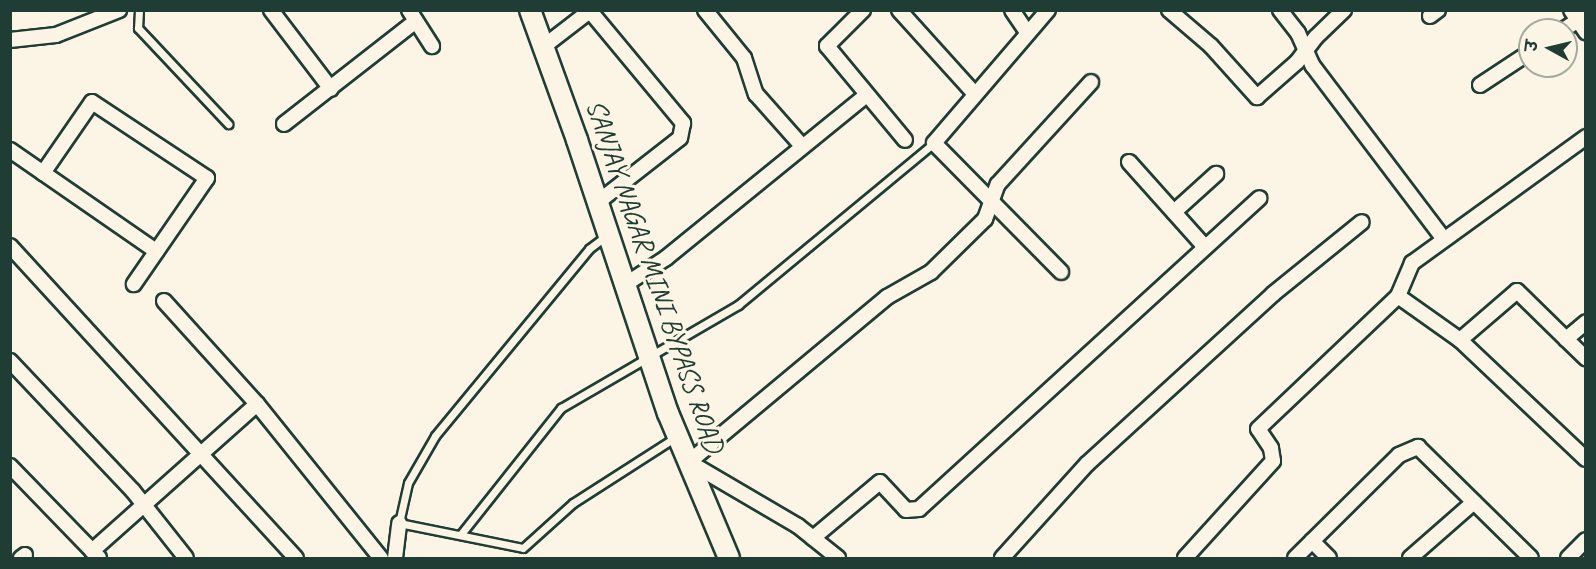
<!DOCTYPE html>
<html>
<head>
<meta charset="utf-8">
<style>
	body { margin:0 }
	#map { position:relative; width:1596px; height:569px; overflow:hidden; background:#fcf5e5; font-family:Caveat,"Playpen Sans Deva",sans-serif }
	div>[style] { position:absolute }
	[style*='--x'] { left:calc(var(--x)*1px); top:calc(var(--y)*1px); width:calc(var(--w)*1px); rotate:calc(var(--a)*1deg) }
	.roads { filter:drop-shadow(2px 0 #1f3d34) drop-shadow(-2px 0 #1f3d34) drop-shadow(0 2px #1f3d34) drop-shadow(0 -2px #1f3d34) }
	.lane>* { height:7px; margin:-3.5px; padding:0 3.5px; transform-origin:3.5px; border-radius:3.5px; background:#fcf5e5 }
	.street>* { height:14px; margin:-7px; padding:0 7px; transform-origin:7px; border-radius:7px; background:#fcf5e5 }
	.secondary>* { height:20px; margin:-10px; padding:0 10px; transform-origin:10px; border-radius:10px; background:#fcf5e5 }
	span { translate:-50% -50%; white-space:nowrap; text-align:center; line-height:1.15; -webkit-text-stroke:6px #fcf5e5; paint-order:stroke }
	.street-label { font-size:28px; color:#1f3d34 }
	.frame { position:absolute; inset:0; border:12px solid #1f3d34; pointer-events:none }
	.north { position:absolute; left:1518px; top:18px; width:60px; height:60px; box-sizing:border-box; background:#fcf5e5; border:2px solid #a4ab9e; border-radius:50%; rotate:278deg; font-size:16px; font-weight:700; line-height:24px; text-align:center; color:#1f3d34 }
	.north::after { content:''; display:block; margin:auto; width:21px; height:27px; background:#1f3d34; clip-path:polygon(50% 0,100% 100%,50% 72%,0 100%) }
</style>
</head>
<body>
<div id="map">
	<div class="roads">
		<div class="lane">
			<div style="--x:139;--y:10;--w:18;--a:93"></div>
			<div style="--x:138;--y:28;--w:132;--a:46.8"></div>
			<div style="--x:606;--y:236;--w:21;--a:143"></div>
			<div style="--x:589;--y:249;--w:242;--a:129.5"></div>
			<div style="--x:435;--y:436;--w:54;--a:119.9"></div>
			<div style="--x:408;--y:483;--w:41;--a:102.7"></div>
			<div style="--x:399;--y:523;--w:126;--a:11.4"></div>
			<div style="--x:523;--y:548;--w:67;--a:-42"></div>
			<div style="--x:573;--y:503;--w:122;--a:-32.7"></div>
			<div style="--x:461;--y:534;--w:161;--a:-51.6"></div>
			<div style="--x:561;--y:408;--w:205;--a:-30.2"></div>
			<div style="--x:738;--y:305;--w:254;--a:-39.6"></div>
		</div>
		<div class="street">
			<div style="--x:271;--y:10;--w:99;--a:52.8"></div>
			<div style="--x:409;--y:10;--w:43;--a:57.4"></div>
			<div style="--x:705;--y:10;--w:62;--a:50.9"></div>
			<div style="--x:744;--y:58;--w:38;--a:72"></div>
			<div style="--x:756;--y:94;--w:69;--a:48.5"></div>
			<div style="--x:863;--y:10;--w:51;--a:135"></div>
			<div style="--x:827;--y:46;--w:122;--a:50.3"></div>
			<div style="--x:899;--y:10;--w:112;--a:47.9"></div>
			<div style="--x:1012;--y:10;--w:27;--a:56"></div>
			<div style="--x:1048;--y:10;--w:175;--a:130.6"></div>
			<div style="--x:934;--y:143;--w:181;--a:45.4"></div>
			<div style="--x:1169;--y:10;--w:55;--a:40.6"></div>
			<div style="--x:1211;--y:46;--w:69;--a:48"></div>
			<div style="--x:1257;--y:97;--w:53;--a:-41.2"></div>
			<div style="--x:1297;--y:62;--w:31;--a:-53"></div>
			<div style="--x:1316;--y:37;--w:39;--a:-44"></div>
			<div style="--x:1280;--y:10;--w:29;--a:52"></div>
			<div style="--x:1298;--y:33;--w:36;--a:66"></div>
			<div style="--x:1313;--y:66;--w:217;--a:52.9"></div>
			<div style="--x:1571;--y:10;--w:27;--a:56"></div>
			<div style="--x:590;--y:11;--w:146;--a:50.3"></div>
			<div style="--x:683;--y:123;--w:15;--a:101"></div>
			<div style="--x:680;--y:138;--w:104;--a:142"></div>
			<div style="--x:1430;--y:16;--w:10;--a:-37"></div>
			<div style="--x:1563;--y:30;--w:27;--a:-33"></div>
			<div style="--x:10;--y:40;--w:46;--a:-6.2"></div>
			<div style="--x:56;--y:35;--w:68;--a:-21.6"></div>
			<div style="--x:543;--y:47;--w:61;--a:-37.6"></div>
			<div style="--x:1480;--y:85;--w:60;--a:-33.4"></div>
			<div style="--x:284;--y:124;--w:167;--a:-38"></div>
			<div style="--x:10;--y:150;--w:178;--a:34.7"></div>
			<div style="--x:1129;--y:162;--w:114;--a:48.2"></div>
			<div style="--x:43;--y:173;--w:86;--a:-55.4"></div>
			<div style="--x:92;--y:102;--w:138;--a:33.5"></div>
			<div style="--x:207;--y:178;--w:129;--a:124.6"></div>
			<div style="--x:1174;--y:212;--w:57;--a:-42.1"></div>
			<div style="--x:10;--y:246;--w:423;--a:47.5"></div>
			<div style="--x:626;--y:284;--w:48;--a:-33"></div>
			<div style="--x:666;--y:258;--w:257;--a:-39.1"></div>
			<div style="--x:1398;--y:296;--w:76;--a:35.4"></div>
			<div style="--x:1460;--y:340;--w:173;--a:43.4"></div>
			<div style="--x:164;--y:301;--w:139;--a:47.9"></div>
			<div style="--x:257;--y:404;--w:198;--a:51.2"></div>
			<div style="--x:1566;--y:339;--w:28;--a:44"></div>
			<div style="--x:1460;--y:340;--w:75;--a:-40.7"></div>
			<div style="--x:1517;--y:291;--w:69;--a:44.4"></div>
			<div style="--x:1566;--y:339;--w:26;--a:-40"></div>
			<div style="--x:10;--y:361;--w:179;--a:46.6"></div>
			<div style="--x:133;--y:491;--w:85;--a:51.7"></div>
			<div style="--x:10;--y:466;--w:128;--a:45.9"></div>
			<div style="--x:813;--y:538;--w:87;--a:-39.9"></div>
			<div style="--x:880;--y:482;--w:38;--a:47"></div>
			<div style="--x:906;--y:510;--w:13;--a:-4"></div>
			<div style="--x:919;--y:509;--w:461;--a:-42.4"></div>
			<div style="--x:1312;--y:541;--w:24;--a:45"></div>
			<div style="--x:92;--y:551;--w:221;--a:-41.7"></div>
			<div style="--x:21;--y:558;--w:5;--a:-37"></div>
			<div style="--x:395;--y:558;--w:35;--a:-83"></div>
			<div style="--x:838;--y:558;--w:51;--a:-141.3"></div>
			<div style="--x:798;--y:526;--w:126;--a:-149.6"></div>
			<div style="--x:689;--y:462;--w:258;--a:-39.8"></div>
			<div style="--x:887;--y:297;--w:51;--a:-29.6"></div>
			<div style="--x:931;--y:272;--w:76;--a:-44.5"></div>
			<div style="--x:985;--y:219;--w:37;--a:-70"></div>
			<div style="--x:998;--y:184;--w:138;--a:-47.6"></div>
			<div style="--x:1002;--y:558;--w:127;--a:-47.9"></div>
			<div style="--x:1087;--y:464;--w:252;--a:-42.4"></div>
			<div style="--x:1273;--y:294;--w:114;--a:-39"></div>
			<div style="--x:1185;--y:558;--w:131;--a:-47.8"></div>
			<div style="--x:1273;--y:461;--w:13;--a:-99"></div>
			<div style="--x:1271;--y:448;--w:23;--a:-124"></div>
			<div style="--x:1258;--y:429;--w:193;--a:-43.5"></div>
			<div style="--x:1398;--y:296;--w:36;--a:-67"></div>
			<div style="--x:1412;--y:263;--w:215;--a:-35.9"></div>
			<div style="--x:1295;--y:558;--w:146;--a:-44.7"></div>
			<div style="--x:1399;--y:455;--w:21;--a:-23"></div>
			<div style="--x:1418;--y:447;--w:158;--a:44.5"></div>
			<div style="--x:1410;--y:558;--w:85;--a:-41.2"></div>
			<div style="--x:1568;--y:558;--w:25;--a:-45"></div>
		</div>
		<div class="secondary">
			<div style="--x:530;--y:10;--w:138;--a:70.1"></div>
			<div style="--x:577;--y:140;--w:288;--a:71.6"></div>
			<div style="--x:668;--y:413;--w:157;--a:67.2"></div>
		</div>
	</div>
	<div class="street-label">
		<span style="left:655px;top:276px;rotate:71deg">SANJAY NAGAR MINI BYPASS ROAD</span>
	</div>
	<div class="frame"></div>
	<div class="north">उ</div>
</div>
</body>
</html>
